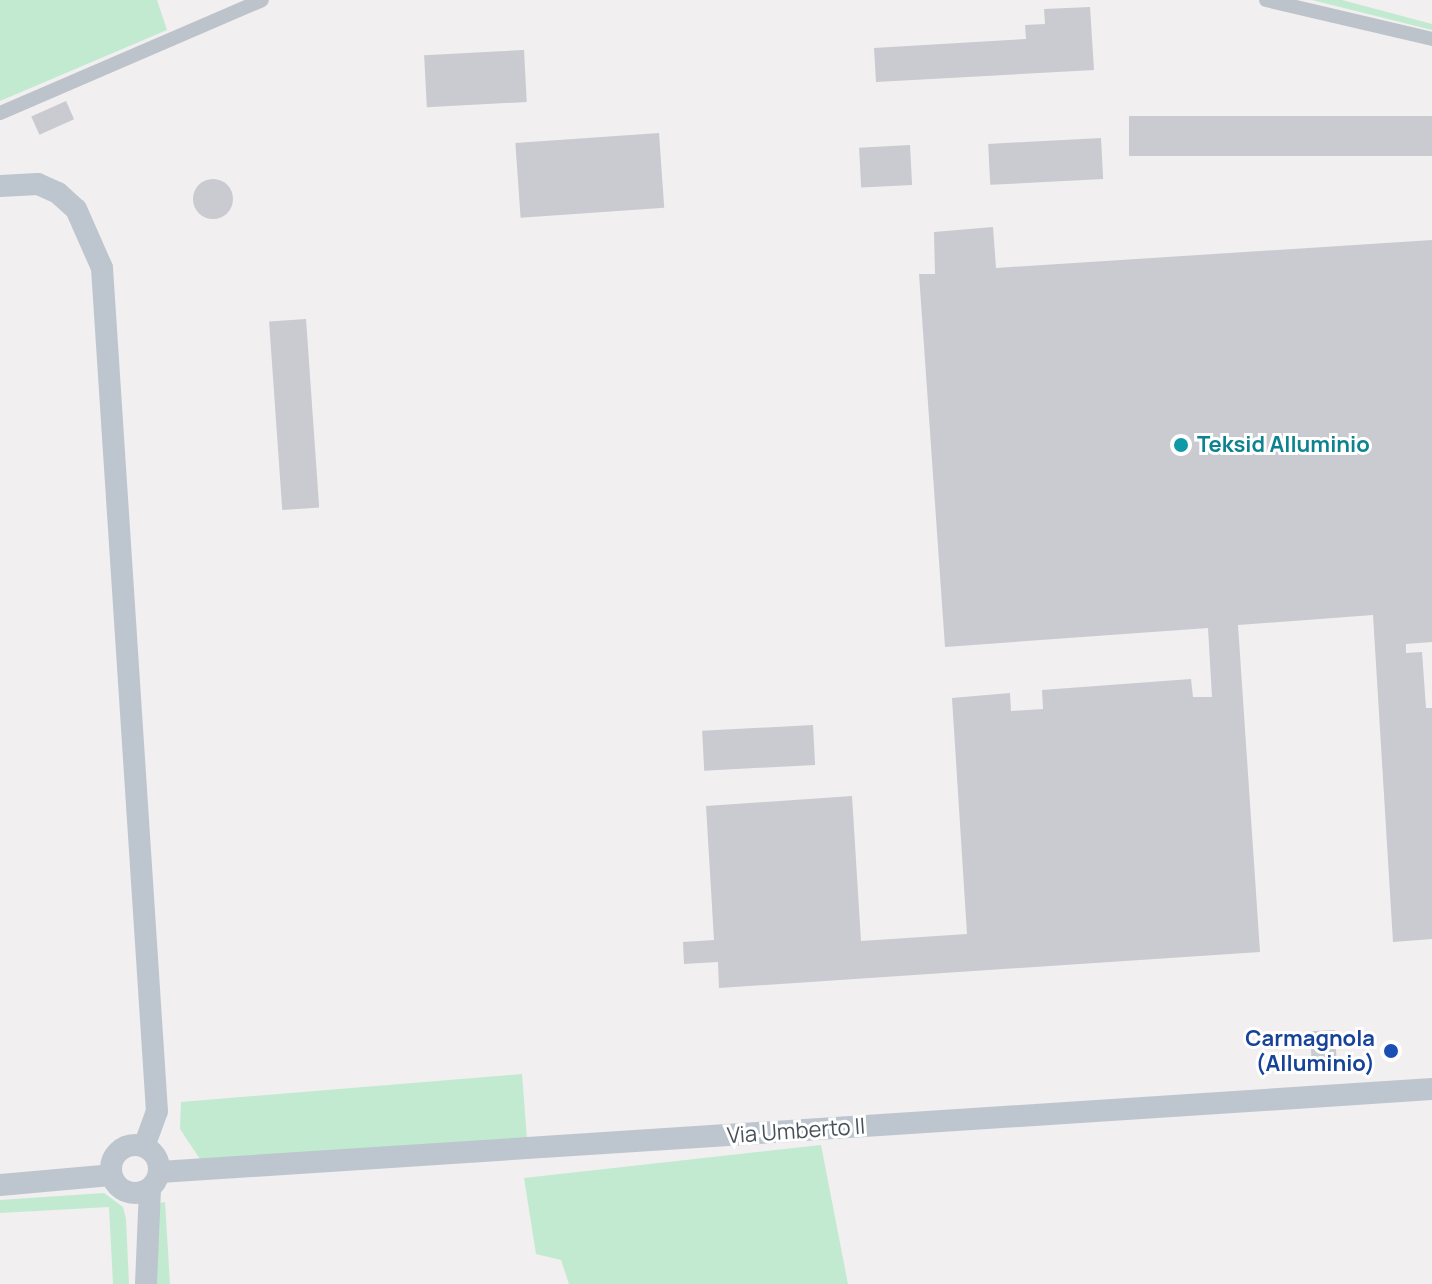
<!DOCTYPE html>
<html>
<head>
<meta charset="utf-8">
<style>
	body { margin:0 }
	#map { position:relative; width:1432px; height:1284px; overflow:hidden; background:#f1efef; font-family:Manrope,sans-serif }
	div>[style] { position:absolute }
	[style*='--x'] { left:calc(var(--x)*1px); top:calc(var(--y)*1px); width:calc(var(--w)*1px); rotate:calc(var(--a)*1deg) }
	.green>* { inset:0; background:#c2ead1 }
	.building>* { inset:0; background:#c9cbd1; transform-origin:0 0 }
	.round { border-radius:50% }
	.street>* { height:14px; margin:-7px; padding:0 7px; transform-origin:7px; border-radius:7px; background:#bcc3ca }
	.secondary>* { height:22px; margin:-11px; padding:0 11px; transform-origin:11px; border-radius:11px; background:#bdc6ce }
	.secondary>.ring { margin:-11px; padding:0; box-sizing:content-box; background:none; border:22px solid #bdc6ce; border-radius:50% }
	.dots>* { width:22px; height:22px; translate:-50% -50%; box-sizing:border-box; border:4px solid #fff; border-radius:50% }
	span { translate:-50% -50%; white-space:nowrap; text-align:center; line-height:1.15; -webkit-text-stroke:6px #fff; paint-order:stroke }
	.culture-label { font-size:22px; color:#0d838f; font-weight:700 }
	.left { translate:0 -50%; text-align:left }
	.transit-label { font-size:22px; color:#164399; font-weight:700 }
	.right { translate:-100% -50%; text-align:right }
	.street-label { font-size:22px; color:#49525a }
</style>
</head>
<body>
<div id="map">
	<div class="green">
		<div style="clip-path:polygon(0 0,157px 0,167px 30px,0 101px)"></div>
		<div style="clip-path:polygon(1312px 0,1342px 0,1432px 24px,1432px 30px)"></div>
		<div style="clip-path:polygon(522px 1074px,527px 1139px,202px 1162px,180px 1129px,181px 1102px)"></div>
		<div style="clip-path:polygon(821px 1145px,848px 1284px,569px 1284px,561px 1260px,536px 1254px,524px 1178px)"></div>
		<div style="clip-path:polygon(104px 1193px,123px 1207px,126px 1219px,129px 1284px,113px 1284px,109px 1207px,0 1213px,0 1200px)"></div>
		<div style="clip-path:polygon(165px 1202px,170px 1284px,152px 1284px,155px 1204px)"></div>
	</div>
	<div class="building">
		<div style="clip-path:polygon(1090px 7px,1094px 70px,876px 82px,874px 48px,1026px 39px,1025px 25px,1045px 24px,1044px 9px)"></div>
		<div style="left:524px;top:50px;width:52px;height:100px;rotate:87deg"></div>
		<div style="left:66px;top:101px;width:20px;height:38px;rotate:66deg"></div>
		<div style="left:1432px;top:116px;width:40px;height:303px;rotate:90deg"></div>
		<div style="left:659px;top:133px;width:75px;height:144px;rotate:86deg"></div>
		<div style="left:1101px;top:138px;width:41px;height:113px;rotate:87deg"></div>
		<div style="left:910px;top:145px;width:40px;height:51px;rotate:87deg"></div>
		<div class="round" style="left:193px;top:179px;width:40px;height:40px"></div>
		<div style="clip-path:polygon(993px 227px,996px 268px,1432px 240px,1432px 642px,1406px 644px,1406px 653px,1422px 652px,1426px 708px,1432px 708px,1432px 939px,1393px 942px,1373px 615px,1238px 625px,1260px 952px,719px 988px,718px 962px,684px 964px,683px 942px,714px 940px,706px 806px,852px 796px,861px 941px,967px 934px,952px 698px,1010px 693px,1011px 711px,1043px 709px,1042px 690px,1191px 679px,1193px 697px,1212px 697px,1208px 628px,945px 647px,919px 274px,935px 274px,934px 232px)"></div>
		<div style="left:306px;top:319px;width:189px;height:37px;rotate:86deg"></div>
		<div style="left:813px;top:725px;width:40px;height:111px;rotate:87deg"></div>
		<div style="left:1335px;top:1030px;width:33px;height:25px;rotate:87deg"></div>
	</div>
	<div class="street">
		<div style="--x:1266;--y:0;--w:171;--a:13.2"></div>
		<div style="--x:0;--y:113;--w:285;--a:-23.3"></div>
	</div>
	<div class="secondary">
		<div style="--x:0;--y:186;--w:38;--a:-3"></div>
		<div style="--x:38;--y:184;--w:22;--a:24"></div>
		<div style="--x:58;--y:193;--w:24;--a:42"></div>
		<div style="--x:76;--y:209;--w:64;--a:66.2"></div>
		<div style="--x:102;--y:268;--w:845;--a:86.27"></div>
		<div style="--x:157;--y:1111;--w:37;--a:110"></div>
		<div class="ring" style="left:111px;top:1145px;width:26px;height:26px"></div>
		<div style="--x:160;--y:1172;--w:1275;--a:-3.73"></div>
		<div style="--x:0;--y:1185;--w:111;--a:-5.1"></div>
		<div style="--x:146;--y:1284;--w:95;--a:-87.6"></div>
	</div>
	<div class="dots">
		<div style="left:1181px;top:445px;background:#0f9aa8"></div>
		<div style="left:1391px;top:1051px;background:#1a4fb4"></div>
	</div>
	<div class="culture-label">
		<span class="left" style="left:1197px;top:445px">Teksid Alluminio</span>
	</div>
	<div class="transit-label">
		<span class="right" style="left:1375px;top:1051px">Carmagnola<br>(Alluminio)</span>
	</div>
	<div class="street-label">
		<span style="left:796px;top:1131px;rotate:-4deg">Via Umberto II</span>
	</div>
</div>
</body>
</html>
